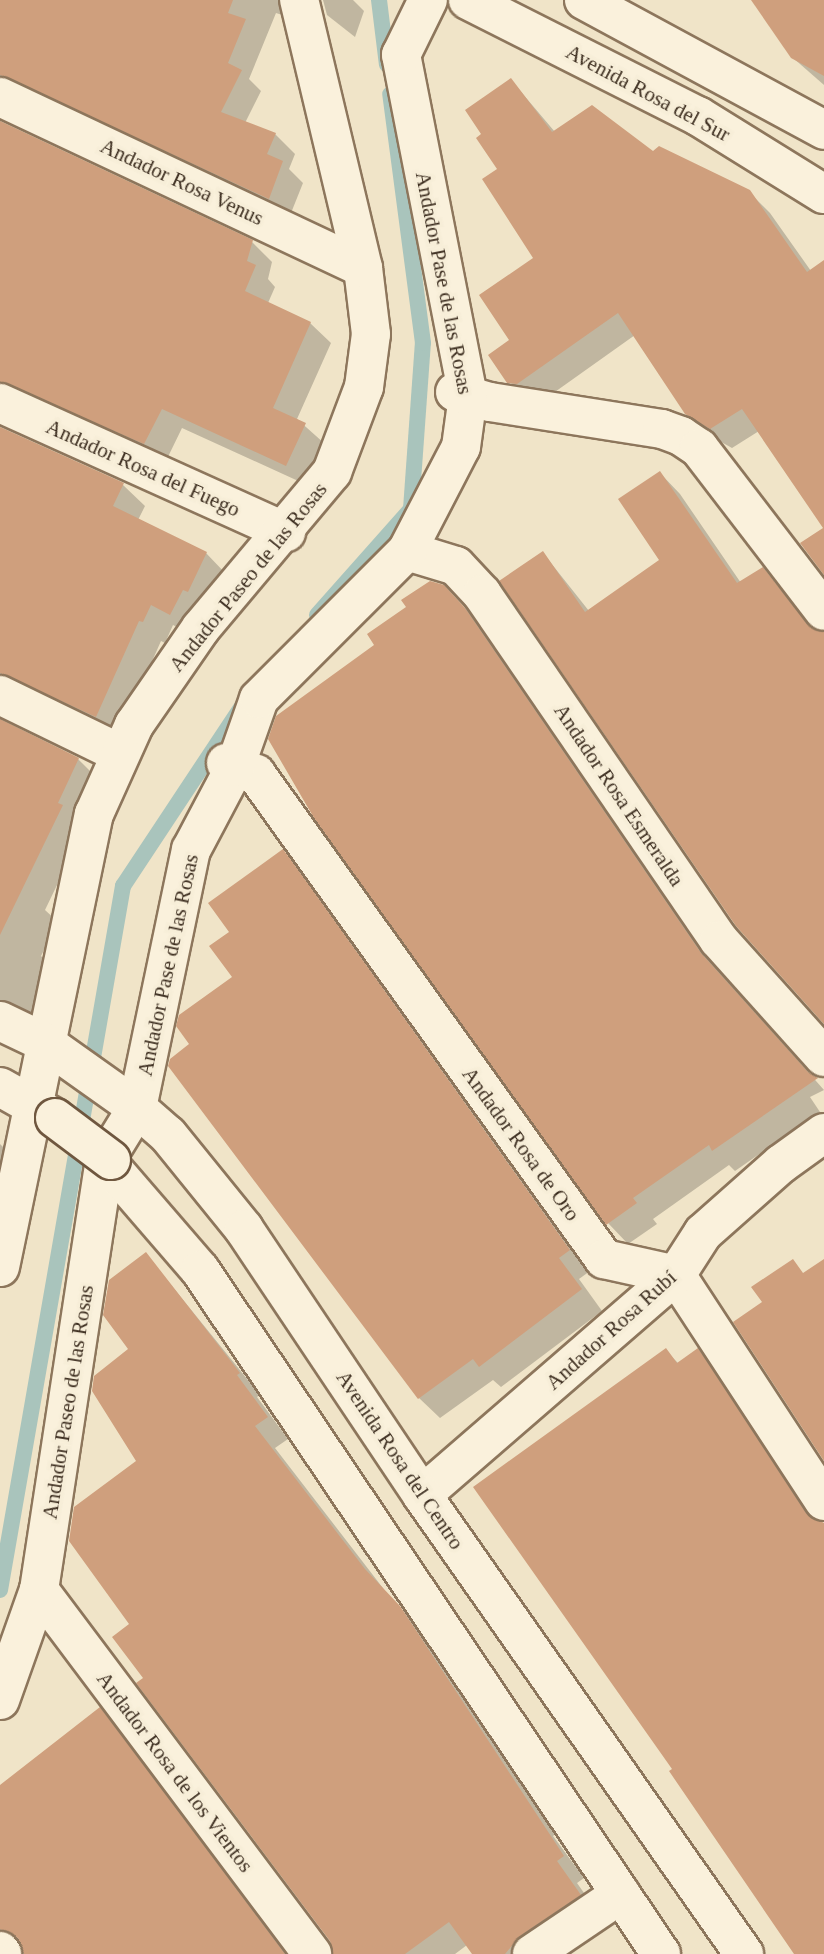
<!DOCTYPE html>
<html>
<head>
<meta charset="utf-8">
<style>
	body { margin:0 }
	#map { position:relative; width:824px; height:1954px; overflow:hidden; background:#f0e4c8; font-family:"Times New Roman",serif }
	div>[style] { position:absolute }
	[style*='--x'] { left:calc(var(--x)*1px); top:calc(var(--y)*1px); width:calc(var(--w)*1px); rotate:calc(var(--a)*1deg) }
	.shadow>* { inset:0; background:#0003 }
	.stream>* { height:16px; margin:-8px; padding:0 8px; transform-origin:8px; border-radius:8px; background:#a9c4bc }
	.building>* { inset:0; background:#cf9f7d }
	.roads { filter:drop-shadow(2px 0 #8d765c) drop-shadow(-2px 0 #8d765c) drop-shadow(0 2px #8d765c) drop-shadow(0 -2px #8d765c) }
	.pedestrian>* { height:38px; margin:-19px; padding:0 19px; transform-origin:19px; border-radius:19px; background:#faf1dc }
	.minor>* { height:38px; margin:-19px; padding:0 19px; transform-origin:19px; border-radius:19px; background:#faf1dc }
	.secondary>* { height:38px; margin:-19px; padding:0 19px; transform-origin:19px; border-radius:19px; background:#faf1dc }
	.bridges { filter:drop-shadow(2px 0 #6f573f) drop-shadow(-2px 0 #6f573f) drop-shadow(0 2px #6f573f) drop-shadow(0 -2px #6f573f) }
	.secondary-bridge>* { height:38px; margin:-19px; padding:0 19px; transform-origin:19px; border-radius:19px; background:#faf1dc }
	span { translate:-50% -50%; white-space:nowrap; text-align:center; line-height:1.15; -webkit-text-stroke:7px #f7eed8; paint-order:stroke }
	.street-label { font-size:21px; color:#3d2e20 }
</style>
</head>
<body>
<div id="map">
	<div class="shadow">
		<div style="clip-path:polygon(0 0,321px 0,305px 3px,298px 20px,276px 13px,249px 79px,261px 91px,245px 123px,275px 134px,295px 154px,289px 169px,303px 183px,289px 218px,0 108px)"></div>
		<div style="clip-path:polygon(323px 0,353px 0,364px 11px,355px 37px,327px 15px)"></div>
		<div style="clip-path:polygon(753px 0,824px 0,824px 85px,792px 57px)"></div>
		<div style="clip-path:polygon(511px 80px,555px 132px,652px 153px,749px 192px,770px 213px,811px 271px,824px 262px,824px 527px,759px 431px,732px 448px,707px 434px,686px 413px,635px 335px,538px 404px,530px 402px,509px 381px,512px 340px,535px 259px,484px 134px)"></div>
		<div style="clip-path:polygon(0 115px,1px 123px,252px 242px,272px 262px,268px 279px,275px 287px,268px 303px,310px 323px,331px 343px,297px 419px,325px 444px,307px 485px,182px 428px,165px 463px,58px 415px,38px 395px,0 338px)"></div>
		<div style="clip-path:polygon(19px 438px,123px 485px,145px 506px,138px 520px,206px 553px,227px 575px,192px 635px,173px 625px,165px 643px,161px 641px,118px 738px,1px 708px,2px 722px,78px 759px,100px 781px,84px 829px,45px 910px,58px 922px,41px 956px,55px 970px,30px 1021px,0 1007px,0 455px)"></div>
		<div style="clip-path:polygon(660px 473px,680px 494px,741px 583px,762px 569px,819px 633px,824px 632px,824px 1024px,738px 925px,543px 553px,589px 611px,662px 560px)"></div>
		<div style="clip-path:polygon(465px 608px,485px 631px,722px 975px,824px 1090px,810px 1097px,820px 1112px,735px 1171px,729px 1165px,653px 1219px,657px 1224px,628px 1244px,608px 1223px)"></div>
		<div style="clip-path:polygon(283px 851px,303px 872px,590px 1271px,579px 1279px,602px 1311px,501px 1387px,493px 1380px,440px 1418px,419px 1398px,191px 1044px,234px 978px,232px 932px)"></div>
		<div style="clip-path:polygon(0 1144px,9px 1153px,0 1172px)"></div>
		<div style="clip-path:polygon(146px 1254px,260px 1395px,257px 1397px,288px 1439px,275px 1448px,386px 1592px,421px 1630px,558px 1832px,553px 1836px,584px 1878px,577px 1883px,601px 1917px,546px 1954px,474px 1954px,467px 1945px,455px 1954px,333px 1954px,331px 1940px,145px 1679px,132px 1625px,138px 1462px,131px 1350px)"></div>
		<div style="clip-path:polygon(665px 1350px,679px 1364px,698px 1350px,719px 1372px,816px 1520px,824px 1524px,824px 1954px,796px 1954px,674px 1769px)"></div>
		<div style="clip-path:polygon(100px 1710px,121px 1731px,288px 1954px,0 1954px,0 1786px)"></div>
	</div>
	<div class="stream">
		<div style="--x:379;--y:0;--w:65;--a:83"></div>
		<div style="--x:317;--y:615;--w:142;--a:-48.4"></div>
		<div style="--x:411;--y:509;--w:166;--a:-85.9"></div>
		<div style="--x:423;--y:343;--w:251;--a:-97.5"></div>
		<div style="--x:0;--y:1590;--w:715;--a:-80.09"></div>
		<div style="--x:123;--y:886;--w:214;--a:-56.5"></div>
	</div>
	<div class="building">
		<div style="clip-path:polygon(0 0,233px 0,228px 13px,246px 19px,228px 63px,242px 70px,221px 112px,276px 133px,267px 154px,283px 161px,269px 199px,0 75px)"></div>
		<div style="clip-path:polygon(751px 0,824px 0,824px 76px,791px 58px)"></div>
		<div style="clip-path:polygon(511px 78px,552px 132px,592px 105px,653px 151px,659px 146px,750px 190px,807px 272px,824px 260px,824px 575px,800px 543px,823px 528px,742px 409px,710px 429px,685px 414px,618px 313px,517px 384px,507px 383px,488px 355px,509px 340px,479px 295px,533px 258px,482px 179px,497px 169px,476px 138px,481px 134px,465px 110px)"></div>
		<div style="clip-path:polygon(0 121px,253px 240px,247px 261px,256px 265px,245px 291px,311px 322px,273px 408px,306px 423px,286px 466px,162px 409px,144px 444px,0 382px)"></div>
		<div style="clip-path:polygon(0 427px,124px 483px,113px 506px,207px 552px,188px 592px,183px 590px,170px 615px,151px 605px,143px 622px,139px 621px,96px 717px,0 673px)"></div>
		<div style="clip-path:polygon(660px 471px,737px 583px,763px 567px,807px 624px,824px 632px,824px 1024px,736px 926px,499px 581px,543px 551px,585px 612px,659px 560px,618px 499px)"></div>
		<div style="clip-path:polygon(430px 581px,444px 585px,465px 608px,701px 953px,808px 1072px,818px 1078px,712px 1151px,709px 1145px,633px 1198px,637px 1203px,606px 1225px,314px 818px,268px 739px,276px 716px,374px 645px,367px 634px,406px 607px,401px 600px)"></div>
		<div style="clip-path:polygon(0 719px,79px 758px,58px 803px,63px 805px,0 935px)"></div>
		<div style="clip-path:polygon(283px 849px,570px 1250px,559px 1258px,582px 1289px,479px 1367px,473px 1359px,418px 1399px,168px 1066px,170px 1059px,189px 1044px,176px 1026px,179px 1015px,232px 977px,209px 946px,229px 932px,208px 903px)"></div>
		<div style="clip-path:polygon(146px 1252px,240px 1373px,237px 1375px,268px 1417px,255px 1426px,365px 1569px,400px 1606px,564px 1856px,557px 1861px,581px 1895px,520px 1936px,505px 1954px,472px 1954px,449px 1922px,405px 1954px,333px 1954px,330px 1941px,136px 1683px,143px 1678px,112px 1637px,129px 1624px,69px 1541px,74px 1507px,136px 1461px,92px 1391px,94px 1376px,128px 1349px,103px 1315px,109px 1280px)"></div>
		<div style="clip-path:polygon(793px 1259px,803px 1273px,824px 1259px,824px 1461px,733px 1322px,762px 1302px,751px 1287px)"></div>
		<div style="clip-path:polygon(666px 1348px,677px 1363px,698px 1348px,806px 1513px,824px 1523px,824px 1954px,794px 1954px,669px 1771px,672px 1769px,473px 1487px)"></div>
		<div style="clip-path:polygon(100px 1707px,285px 1954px,24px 1954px,18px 1938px,0 1929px,0 1785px)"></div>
	</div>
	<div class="roads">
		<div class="pedestrian">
			<div style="--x:0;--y:97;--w:401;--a:25.2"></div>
			<div style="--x:455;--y:392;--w:36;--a:16"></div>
			<div style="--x:490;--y:402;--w:174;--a:8.9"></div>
			<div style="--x:662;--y:429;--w:20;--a:20"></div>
			<div style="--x:681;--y:436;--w:22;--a:34"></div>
			<div style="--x:699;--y:448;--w:205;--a:52.5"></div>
			<div style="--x:0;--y:403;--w:314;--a:24.3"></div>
			<div style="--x:407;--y:551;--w:51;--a:17"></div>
			<div style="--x:456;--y:566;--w:38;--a:47"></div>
			<div style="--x:482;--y:594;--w:419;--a:55.6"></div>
			<div style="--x:719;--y:940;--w:157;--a:48.1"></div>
			<div style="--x:0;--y:695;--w:132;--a:26"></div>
			<div style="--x:226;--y:763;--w:32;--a:20"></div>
			<div style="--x:256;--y:774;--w:597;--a:54.34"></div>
			<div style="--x:604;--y:1259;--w:74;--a:12.5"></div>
			<div style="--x:676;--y:1275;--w:270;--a:56.8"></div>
			<div style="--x:137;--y:1108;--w:264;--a:-78.2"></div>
			<div style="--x:191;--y:850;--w:94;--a:-62.1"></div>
			<div style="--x:235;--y:767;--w:72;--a:-70.6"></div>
			<div style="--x:259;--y:699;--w:209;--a:-45"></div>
			<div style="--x:407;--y:551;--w:117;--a:-62.6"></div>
			<div style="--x:461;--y:447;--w:51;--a:-82.2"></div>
			<div style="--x:468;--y:396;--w:348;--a:-101.1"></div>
			<div style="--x:401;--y:55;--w:61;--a:-63.9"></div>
			<div style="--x:39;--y:1590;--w:455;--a:53.1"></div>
			<div style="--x:0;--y:1951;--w:4;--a:56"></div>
		</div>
		<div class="minor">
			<div style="--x:468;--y:0;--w:258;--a:26.8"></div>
			<div style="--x:698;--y:116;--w:148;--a:31.8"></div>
			<div style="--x:584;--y:0;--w:273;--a:28.4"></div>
			<div style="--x:0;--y:1267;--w:463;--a:-78.3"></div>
			<div style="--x:94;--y:814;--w:98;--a:-65.8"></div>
			<div style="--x:134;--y:725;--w:118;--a:-55.4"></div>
			<div style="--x:201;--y:628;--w:204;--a:-50"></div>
			<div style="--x:332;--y:472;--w:91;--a:-69.4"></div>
			<div style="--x:364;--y:387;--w:53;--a:-82.5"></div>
			<div style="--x:371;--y:334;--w:66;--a:-96.9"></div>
			<div style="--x:363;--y:268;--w:276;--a:-103.4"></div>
			<div style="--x:422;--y:1495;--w:336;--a:-40.9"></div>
			<div style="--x:676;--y:1275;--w:50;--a:-57.3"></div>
			<div style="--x:703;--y:1233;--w:104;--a:-41.5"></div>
			<div style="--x:781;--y:1164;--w:53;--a:-35.8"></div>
			<div style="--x:0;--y:1700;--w:117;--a:-70.5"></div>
			<div style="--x:39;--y:1590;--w:435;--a:-81.3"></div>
			<div style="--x:105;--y:1160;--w:61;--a:-58.4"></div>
			<div style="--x:532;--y:1954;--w:107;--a:-34"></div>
		</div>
		<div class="secondary">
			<div style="--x:0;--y:1021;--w:49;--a:25.5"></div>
			<div style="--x:44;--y:1042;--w:114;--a:35.4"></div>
			<div style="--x:137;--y:1108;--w:41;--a:41.1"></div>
			<div style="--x:168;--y:1135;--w:121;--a:51"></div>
			<div style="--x:244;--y:1229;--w:320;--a:56.2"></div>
			<div style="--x:422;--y:1495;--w:561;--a:54.95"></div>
			<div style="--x:0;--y:1087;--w:63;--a:29.4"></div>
			<div style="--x:111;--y:1160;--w:6;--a:180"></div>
			<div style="--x:105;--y:1160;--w:145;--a:49.2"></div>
			<div style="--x:200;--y:1270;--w:825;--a:56.02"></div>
		</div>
	</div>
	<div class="bridges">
		<div class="secondary-bridge">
			<div style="--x:55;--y:1118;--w:70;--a:36.9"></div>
		</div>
	</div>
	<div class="street-label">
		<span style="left:648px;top:93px;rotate:28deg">Avenida Rosa del Sur</span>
		<span style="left:182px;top:182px;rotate:25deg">Andador Rosa Venus</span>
		<span style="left:444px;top:283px;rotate:79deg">Andador Pase de las Rosas</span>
		<span style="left:143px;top:468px;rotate:24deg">Andador Rosa del Fuego</span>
		<span style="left:248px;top:577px;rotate:-51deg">Andador Paseo de las Rosas</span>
		<span style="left:619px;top:795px;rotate:56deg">Andador Rosa Esmeralda</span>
		<span style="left:168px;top:965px;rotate:-78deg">Andador Pase de las Rosas</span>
		<span style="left:521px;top:1144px;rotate:54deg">Andador Rosa de Oro</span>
		<span style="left:611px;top:1330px;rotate:-42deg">Andador Rosa Rubí</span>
		<span style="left:68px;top:1402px;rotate:-81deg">Andador Paseo de las Rosas</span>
		<span style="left:400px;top:1460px;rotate:56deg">Avenida Rosa del Centro</span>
		<span style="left:175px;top:1772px;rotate:53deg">Andador Rosa de los Vientos</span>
	</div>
</div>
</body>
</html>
